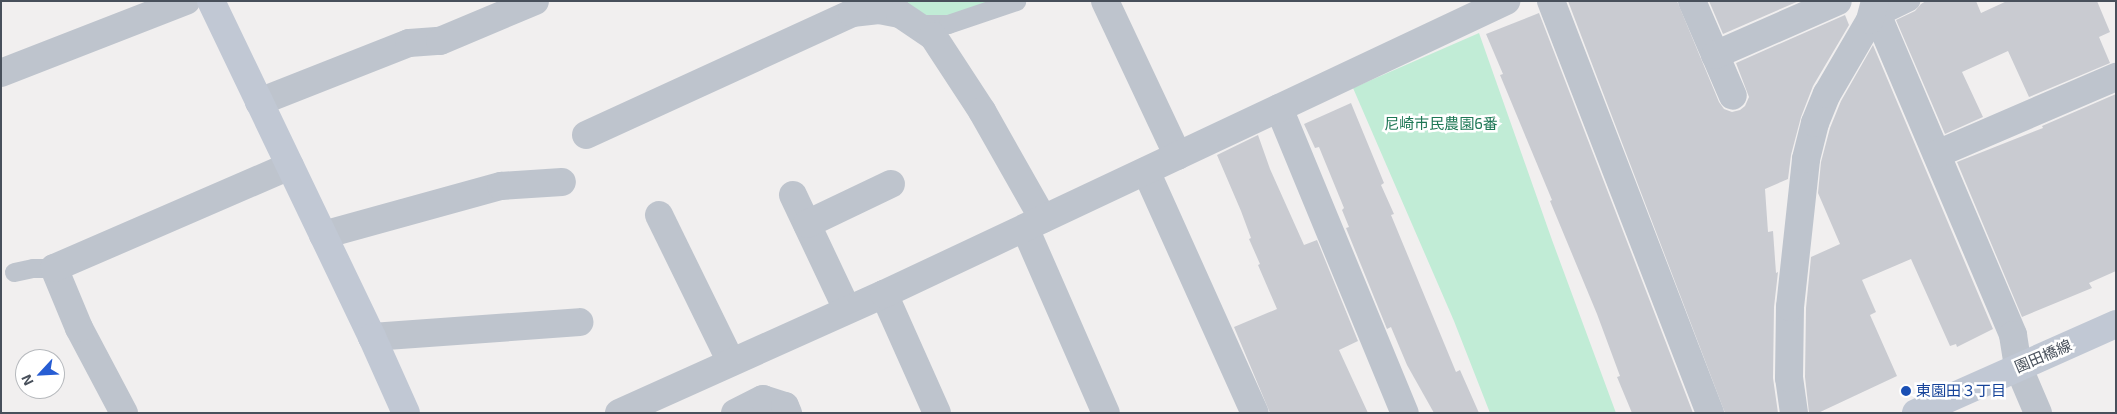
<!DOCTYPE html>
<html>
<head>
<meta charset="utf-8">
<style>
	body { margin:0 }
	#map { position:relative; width:2117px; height:414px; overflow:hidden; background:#f1efef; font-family:"Exo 2","Noto Sans JP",sans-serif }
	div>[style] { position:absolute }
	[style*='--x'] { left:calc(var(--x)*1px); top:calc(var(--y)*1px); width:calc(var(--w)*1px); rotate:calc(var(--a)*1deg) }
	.green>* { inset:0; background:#c1ecd6 }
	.building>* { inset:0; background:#c9cbd1 }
	.lane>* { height:19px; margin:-9.5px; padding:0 9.5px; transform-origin:9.5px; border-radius:9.5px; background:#bec4cd }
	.street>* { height:28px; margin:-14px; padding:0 14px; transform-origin:14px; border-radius:14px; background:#bec4cd }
	.secondary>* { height:28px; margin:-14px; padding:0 14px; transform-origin:14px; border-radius:14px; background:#c1c8d4 }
	.dots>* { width:14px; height:14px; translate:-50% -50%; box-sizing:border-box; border:2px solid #fff; border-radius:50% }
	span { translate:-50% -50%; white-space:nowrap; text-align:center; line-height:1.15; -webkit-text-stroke:5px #fff; paint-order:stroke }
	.park-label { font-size:15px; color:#1e7755 }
	.street-label { font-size:15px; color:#48505b }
	.transit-label { font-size:15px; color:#164399 }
	.left { translate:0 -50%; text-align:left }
	.frame { position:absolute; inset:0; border:2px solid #48505b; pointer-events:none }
	.north { position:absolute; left:15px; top:349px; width:50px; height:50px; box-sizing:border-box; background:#fff; border:1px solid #b6b9bd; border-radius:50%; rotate:245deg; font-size:14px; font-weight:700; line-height:20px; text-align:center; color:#48505b }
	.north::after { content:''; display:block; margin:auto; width:18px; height:22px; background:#275dd3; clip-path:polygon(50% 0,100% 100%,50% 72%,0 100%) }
</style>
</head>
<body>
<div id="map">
	<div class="green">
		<div style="clip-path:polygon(885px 1px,1027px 1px,944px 29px)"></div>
		<div style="clip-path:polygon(1479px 33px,1552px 240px,1616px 413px,1490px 413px,1454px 321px,1353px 88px)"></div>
	</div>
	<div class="building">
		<div style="clip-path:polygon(1568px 1px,1677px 1px,1719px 102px,1724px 109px,1732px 112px,1740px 110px,1745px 106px,1749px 97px,1736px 63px,1845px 15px,1849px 25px,1813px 86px,1801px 117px,1791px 155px,1788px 179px,1765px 189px,1768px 232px,1773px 231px,1776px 273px,1778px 272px,1774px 307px,1773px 378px,1778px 413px,1725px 413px)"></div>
		<div style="clip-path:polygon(1709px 1px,1799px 1px,1723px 34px)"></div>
		<div style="clip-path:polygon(1926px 1px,1976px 1px,1981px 13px,2007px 1px,2097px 1px,2110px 32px,2099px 37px,2110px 63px,2029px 97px,2008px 51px,1962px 72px,1983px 117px,1945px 134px,1896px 20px,1915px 11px,1921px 4px)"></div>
		<div style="clip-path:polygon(1539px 13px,1693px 413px,1632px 413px,1617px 377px,1620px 376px,1597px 314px,1550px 201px,1552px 200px,1500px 75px,1503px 74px,1486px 34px)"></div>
		<div style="clip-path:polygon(1873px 45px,1993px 329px,1957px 347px,1956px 344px,1950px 346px,1911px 259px,1862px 280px,1876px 312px,1870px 315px,1897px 376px,1818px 413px,1809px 413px,1805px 377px,1806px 308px,1811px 257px,1840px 244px,1818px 193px,1821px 162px,1830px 128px,1841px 101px)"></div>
		<div style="clip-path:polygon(2116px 94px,2116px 271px,2089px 283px,2092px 288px,2022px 317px,1957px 162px,2043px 128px,2042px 126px)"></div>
		<div style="clip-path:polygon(1351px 103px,1384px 183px,1381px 185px,1394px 214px,1391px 215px,1456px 372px,1460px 370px,1479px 413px,1434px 413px,1407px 365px,1391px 327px,1387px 329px,1346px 228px,1349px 227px,1342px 210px,1344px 208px,1319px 147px,1315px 148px,1304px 124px)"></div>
		<div style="clip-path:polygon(1258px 135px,1270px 169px,1304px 245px,1317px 240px,1358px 341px,1339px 350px,1368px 413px,1270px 413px,1234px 327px,1277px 309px,1258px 265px,1260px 264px,1249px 239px,1251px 238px,1241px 211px,1217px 155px)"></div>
	</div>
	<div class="lane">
		<div style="--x:1877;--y:17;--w:37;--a:-26"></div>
		<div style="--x:918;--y:24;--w:30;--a:0"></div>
		<div style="--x:948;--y:24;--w:72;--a:-18.7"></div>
		<div style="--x:14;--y:272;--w:19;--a:-12"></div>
		<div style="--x:33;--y:268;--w:21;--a:0"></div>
	</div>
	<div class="street">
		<div style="--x:1105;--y:1;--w:171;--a:64.8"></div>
		<div style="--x:1551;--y:1;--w:442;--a:68.9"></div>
		<div style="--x:1692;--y:1;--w:103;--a:66.7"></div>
		<div style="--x:1874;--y:7;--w:356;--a:67"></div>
		<div style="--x:2013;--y:335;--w:31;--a:81"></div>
		<div style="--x:2018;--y:366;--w:51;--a:66.9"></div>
		<div style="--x:1715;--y:55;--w:134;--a:-23.7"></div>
		<div style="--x:1;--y:73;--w:199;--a:-21.3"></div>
		<div style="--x:259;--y:102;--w:161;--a:-21.5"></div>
		<div style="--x:409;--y:43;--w:31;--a:-4"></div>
		<div style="--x:440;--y:41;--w:103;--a:-22.8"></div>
		<div style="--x:1279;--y:108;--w:330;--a:67.6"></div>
		<div style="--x:586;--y:135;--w:293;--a:-24.6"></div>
		<div style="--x:852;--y:13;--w:27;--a:-6"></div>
		<div style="--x:879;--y:10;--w:21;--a:11"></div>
		<div style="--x:900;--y:14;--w:40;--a:34"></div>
		<div style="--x:933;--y:36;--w:90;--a:56.8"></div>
		<div style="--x:982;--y:111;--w:124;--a:60.5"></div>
		<div style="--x:1937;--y:154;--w:195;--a:-23.3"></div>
		<div style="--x:1146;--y:171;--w:265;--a:65.8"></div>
		<div style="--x:793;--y:195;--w:126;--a:64.7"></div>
		<div style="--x:659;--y:215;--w:164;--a:63.9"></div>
		<div style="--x:807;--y:224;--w:93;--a:-25.5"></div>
		<div style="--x:1025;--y:228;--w:202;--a:66.4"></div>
		<div style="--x:323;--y:235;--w:185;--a:-15.4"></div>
		<div style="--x:501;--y:186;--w:61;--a:-3.8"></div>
		<div style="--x:884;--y:294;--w:130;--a:66"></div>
		<div style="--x:372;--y:337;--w:208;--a:-4.1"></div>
		<div style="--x:124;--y:413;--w:96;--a:-117.9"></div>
		<div style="--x:79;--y:328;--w:65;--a:-112.6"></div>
		<div style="--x:54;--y:268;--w:257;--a:-23.4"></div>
		<div style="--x:619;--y:413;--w:290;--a:-24.2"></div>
		<div style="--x:884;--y:294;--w:688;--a:-25.22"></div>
		<div style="--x:735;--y:413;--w:31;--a:-27"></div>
		<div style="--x:763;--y:399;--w:23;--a:18"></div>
		<div style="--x:785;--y:406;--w:8;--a:67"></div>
		<div style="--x:1794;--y:413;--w:35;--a:-98"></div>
		<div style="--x:1789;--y:378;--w:71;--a:-89.2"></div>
		<div style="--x:1790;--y:307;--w:149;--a:-83.8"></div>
		<div style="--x:1806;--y:159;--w:37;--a:-76"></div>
		<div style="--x:1815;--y:123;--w:31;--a:-68"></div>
		<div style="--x:1827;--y:94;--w:86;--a:-59.8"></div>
		<div style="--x:1870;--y:20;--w:20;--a:-75"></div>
	</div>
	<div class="secondary">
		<div style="--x:211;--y:1;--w:373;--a:64.4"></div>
		<div style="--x:372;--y:337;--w:83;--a:65.9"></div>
		<div style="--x:1916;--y:413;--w:219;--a:-24"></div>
	</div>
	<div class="dots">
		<div style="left:1906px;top:391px;background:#1a4fb4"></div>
	</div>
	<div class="park-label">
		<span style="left:1441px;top:124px">尼崎市民農園6番</span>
	</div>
	<div class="street-label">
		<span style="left:2043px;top:356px;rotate:-23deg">園田橋線</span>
	</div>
	<div class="transit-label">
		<span class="left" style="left:1916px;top:391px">東園田３丁目</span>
	</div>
	<div class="frame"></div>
	<div class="north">N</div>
</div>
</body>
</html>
